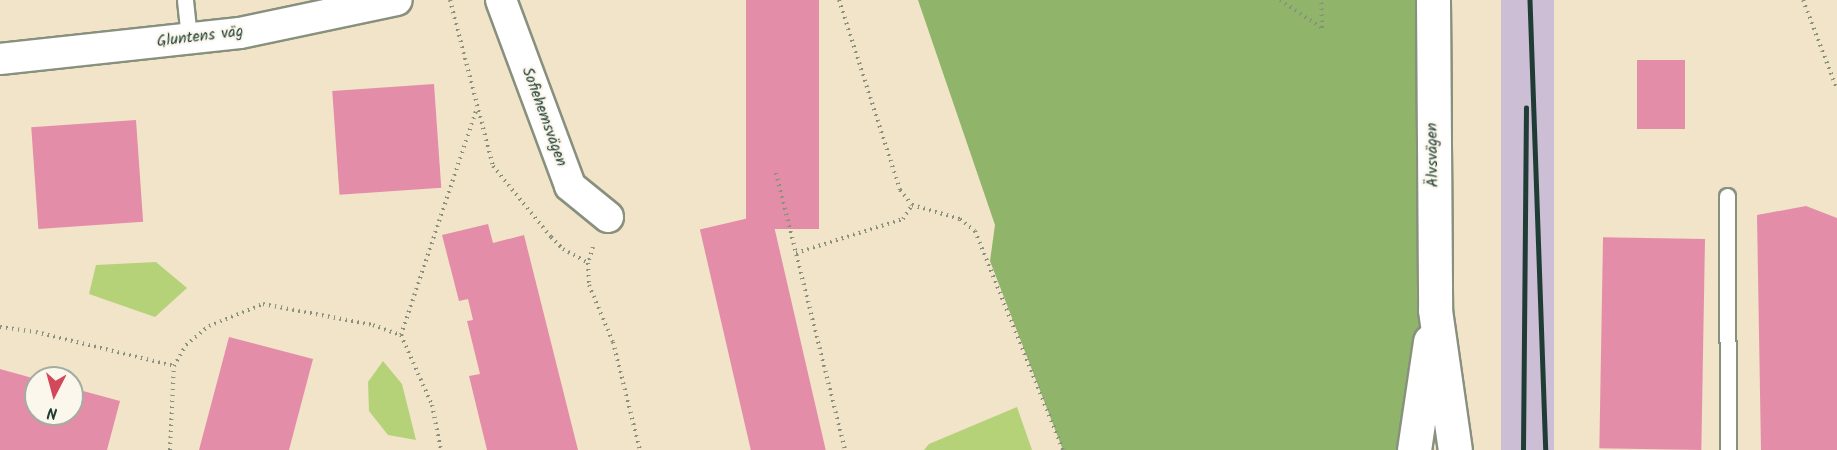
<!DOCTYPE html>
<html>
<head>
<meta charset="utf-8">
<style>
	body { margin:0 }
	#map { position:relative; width:1837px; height:450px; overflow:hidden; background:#f1e4c9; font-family:Kalam,sans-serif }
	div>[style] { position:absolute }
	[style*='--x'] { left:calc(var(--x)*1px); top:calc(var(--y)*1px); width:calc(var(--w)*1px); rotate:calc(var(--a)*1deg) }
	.industrial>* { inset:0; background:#ccbed4; transform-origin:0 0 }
	.green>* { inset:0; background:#b5d279 }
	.forest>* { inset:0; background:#90b469 }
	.building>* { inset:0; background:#e48da9; transform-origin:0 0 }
	.path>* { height:4px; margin-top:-2px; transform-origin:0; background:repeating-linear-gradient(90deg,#88907e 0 1.5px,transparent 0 6px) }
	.roads { filter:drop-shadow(2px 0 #88907e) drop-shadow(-2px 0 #88907e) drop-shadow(0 2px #88907e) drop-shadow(0 -2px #88907e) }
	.service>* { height:15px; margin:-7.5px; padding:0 7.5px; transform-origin:7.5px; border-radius:7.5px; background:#fff }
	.minor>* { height:30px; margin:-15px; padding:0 15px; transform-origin:15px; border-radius:15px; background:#fff }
	.secondary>* { height:33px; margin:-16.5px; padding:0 16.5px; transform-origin:16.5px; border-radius:16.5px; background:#fff }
	.rail>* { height:4.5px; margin:-2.25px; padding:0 2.25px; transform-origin:2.25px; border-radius:2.25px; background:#1f3d34 }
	span { translate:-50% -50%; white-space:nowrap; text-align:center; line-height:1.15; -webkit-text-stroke:4.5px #fbf7ec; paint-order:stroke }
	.street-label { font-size:16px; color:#1f3d34 }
	.north { position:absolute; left:24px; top:366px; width:60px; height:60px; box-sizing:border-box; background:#fbf7ec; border:2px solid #a3ada2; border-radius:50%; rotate:186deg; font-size:16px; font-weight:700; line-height:24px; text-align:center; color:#1f3d34 }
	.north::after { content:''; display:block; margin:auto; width:21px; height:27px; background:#d1495b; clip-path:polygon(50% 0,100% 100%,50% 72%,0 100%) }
</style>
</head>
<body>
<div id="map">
	<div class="industrial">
		<div style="left:1501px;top:0;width:53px;height:450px"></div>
	</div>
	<div class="green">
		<div style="clip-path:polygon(156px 262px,187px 288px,155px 317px,89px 294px,96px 265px)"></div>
		<div style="clip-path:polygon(383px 361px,402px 384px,416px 440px,388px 435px,369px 411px,368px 382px)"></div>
		<div style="clip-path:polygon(1017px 407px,1032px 450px,924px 450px,929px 444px)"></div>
	</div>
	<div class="forest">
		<div style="clip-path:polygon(918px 0,1433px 0,1433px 115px,1414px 450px,1063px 450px,990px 261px,995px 225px)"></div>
	</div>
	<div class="building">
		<div style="left:746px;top:0;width:73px;height:229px"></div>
		<div style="left:1637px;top:60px;width:48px;height:69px"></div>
		<div style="left:434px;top:84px;width:104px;height:102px;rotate:86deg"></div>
		<div style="left:136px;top:120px;width:102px;height:105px;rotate:86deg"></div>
		<div style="clip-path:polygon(1806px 206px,1837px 218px,1837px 450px,1761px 450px,1757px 215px)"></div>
		<div style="left:771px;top:213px;width:243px;height:73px;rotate:77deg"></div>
		<div style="clip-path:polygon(488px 224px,493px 243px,524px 235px,578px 450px,487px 450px,469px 376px,480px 374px,467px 321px,473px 320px,468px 299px,459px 301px,442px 235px)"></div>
		<div style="left:1705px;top:239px;width:211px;height:102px;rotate:91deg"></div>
		<div style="clip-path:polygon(229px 337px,313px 359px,289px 450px,199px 450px)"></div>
		<div style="clip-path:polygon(0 369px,36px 379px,36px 414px,72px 414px,72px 388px,120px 401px,107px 450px,0 450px)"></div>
	</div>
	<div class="path">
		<div style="--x:450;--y:0;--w:171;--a:75.5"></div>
		<div style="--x:493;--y:166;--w:92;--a:50.8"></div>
		<div style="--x:551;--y:237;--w:17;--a:45"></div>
		<div style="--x:563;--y:249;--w:29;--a:29"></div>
		<div style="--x:839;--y:0;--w:200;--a:72.2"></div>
		<div style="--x:900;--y:190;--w:19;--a:51"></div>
		<div style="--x:912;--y:205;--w:50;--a:16.3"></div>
		<div style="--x:960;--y:219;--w:19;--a:39"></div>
		<div style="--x:975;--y:231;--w:236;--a:68.1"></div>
		<div style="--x:1280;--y:0;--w:50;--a:33.7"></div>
		<div style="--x:1322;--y:28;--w:28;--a:-92"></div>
		<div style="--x:1803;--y:0;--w:95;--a:69.1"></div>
		<div style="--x:776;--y:173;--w:285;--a:76"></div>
		<div style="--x:593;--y:247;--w:17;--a:107"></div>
		<div style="--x:588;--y:263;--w:22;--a:87"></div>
		<div style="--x:589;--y:285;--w:62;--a:67.2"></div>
		<div style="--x:613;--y:342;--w:111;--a:76"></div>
		<div style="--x:796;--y:253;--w:112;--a:-17.6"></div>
		<div style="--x:903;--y:219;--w:17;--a:-57"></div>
		<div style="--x:0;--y:327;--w:36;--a:8"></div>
		<div style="--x:36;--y:332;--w:142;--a:13.8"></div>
		<div style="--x:401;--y:335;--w:239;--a:-71.5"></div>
		<div style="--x:170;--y:450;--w:84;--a:-87.3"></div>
		<div style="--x:174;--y:366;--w:24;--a:-60"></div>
		<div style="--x:186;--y:345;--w:30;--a:-40"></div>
		<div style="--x:209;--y:326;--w:58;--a:-22.2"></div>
		<div style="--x:263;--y:304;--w:112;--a:10.8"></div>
		<div style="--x:373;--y:325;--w:30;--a:20"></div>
		<div style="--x:401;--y:335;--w:77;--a:66.1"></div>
		<div style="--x:432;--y:405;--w:46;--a:78.7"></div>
	</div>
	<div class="roads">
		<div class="service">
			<div style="--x:185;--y:0;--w:39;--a:84"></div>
			<div style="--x:1727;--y:196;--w:254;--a:89.8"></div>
		</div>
		<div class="minor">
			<div style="--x:501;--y:0;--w:198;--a:69.6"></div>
			<div style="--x:570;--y:186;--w:49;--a:39.2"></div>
			<div style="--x:0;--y:59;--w:241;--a:-6.2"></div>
			<div style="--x:240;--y:33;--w:160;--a:-11.9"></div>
		</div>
		<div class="secondary">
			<div style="--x:1433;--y:0;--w:310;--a:89.6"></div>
			<div style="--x:1435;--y:310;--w:141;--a:81.9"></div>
			<div style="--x:1414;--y:450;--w:110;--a:-81.6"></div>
		</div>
	</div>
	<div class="rail">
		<div style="--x:1530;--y:0;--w:450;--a:88"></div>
		<div style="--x:1523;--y:450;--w:342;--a:-89.5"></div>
	</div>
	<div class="street-label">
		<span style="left:200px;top:37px;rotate:-7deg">Gluntens väg</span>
		<span style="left:544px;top:117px;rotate:70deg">Sofiehemsvägen</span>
		<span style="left:1433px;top:155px;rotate:-91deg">Älvsvägen</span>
	</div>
	<div class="north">N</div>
</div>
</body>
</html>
